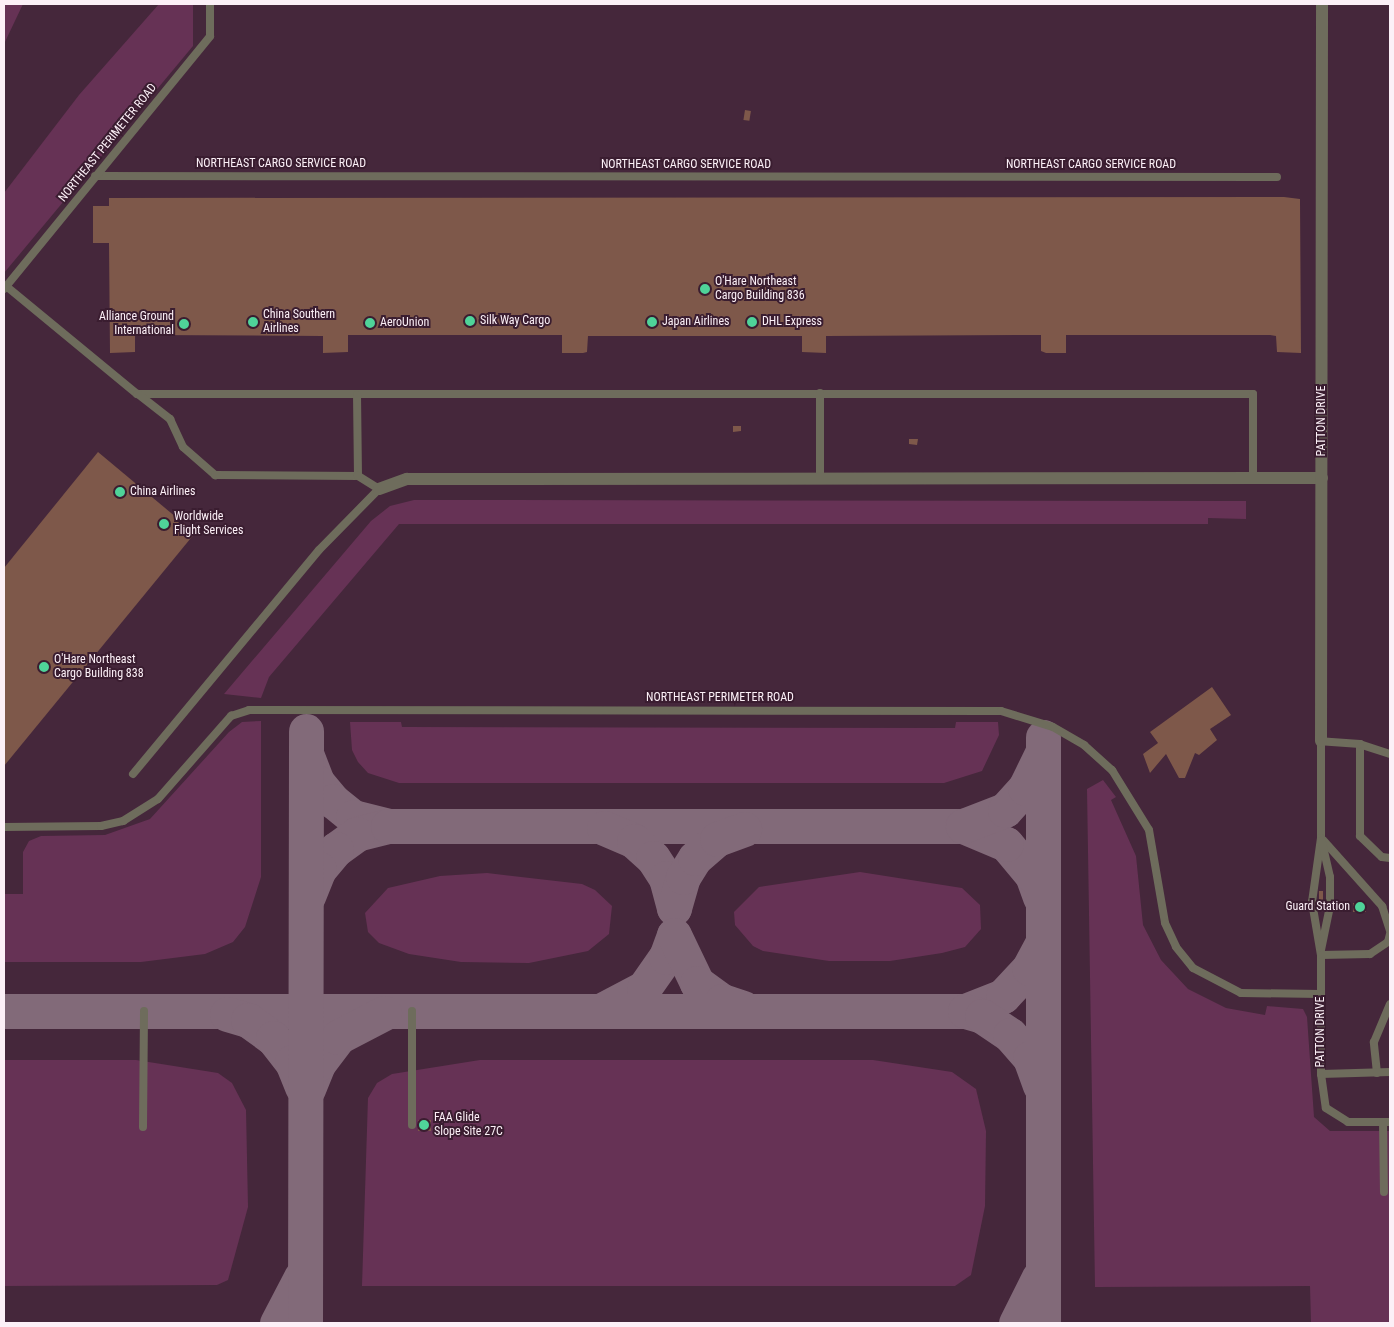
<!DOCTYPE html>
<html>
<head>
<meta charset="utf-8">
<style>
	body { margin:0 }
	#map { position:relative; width:1394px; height:1327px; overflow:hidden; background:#45273b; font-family:"Roboto Condensed",sans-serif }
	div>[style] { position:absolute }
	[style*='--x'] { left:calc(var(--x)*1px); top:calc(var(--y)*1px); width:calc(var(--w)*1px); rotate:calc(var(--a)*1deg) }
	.green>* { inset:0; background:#663255 }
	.taxiway>* { height:35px; margin:-17.5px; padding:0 17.5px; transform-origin:17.5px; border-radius:17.5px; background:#826a79 }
	.building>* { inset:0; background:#7e584a; transform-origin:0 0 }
	.service>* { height:8px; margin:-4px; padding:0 4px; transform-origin:4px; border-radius:4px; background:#6e6c5c }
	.minor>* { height:12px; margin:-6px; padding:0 6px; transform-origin:6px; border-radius:6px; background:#6e6c5c }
	.dots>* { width:14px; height:14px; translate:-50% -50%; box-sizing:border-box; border:2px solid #3a1d30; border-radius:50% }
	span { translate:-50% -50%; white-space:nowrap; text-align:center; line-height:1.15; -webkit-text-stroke:4px #3a1d30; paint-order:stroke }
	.street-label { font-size:12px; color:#fcf0f7 }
	.poi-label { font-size:12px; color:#fcf0f7 }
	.left { translate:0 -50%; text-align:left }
	.right { translate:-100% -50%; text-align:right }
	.frame { position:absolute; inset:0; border:5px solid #fcf0f7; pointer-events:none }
</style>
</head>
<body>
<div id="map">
	<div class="green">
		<div style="clip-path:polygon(4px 4px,23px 4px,4px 44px)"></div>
		<div style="clip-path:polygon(159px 4px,193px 4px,193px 46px,4px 273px,4px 193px,79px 95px)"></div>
		<div style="clip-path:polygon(414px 500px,1246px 501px,1246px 519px,1208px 518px,1208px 524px,399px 524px,269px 677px,261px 698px,224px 694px,371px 521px,390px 506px)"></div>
		<div style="clip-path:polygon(261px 721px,261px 877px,245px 927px,233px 942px,205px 954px,141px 962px,4px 962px,4px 894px,23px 894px,23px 852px,29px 841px,41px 836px,105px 835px,150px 819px,229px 732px,242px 722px)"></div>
		<div style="clip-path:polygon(350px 722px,401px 722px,402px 727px,955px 728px,956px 722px,998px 722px,999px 735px,982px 771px,944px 783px,399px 783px,368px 773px,358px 762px,352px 750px)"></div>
		<div style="clip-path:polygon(1103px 780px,1116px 797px,1111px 800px,1136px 856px,1143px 925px,1161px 960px,1188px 989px,1226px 1008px,1265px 1015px,1267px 1006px,1303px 1009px,1307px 1017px,1314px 1117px,1330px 1131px,1390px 1131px,1390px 1323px,1311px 1323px,1310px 1286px,1095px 1287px,1087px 789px)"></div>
		<div style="clip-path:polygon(860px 872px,962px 888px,980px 905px,981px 929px,965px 947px,942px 953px,890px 961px,829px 961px,763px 951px,753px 946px,735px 925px,734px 912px,759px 887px)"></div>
		<div style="clip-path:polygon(487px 873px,582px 884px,595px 890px,612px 906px,609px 934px,588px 951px,529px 963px,461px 962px,409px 954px,379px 943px,368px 932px,365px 913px,388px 888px,440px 876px)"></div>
		<div style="clip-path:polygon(4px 1060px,136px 1060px,218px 1073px,232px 1083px,246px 1110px,248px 1207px,228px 1280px,217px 1285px,4px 1286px)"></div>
		<div style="clip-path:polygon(480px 1060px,873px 1060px,952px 1072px,976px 1089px,986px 1131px,985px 1206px,971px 1275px,955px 1286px,362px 1286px,368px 1098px,377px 1083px,392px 1074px)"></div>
	</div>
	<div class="taxiway">
		<div style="--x:307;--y:756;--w:28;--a:69"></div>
		<div style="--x:317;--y:782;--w:25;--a:50"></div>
		<div style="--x:333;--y:801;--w:26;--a:39"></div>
		<div style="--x:353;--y:817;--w:36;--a:14"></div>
		<div style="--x:388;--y:826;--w:32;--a:166"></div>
		<div style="--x:357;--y:834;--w:26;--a:144"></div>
		<div style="--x:336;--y:849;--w:26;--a:130"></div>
		<div style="--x:319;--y:869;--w:29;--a:112"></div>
		<div style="--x:388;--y:826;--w:575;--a:0"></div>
		<div style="--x:604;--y:828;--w:33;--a:23"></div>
		<div style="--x:634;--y:841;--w:25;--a:42"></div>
		<div style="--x:653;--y:858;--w:24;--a:57"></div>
		<div style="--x:666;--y:878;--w:31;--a:75"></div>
		<div style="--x:674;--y:908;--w:32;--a:-74"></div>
		<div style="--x:683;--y:877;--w:22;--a:-58"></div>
		<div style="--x:695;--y:858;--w:29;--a:-41"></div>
		<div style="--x:717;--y:839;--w:29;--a:-20"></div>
		<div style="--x:1040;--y:897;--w:23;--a:-110"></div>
		<div style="--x:1032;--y:875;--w:40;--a:-130"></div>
		<div style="--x:1006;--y:844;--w:47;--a:-157.3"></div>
		<div style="--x:963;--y:826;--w:45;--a:-20.9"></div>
		<div style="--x:1005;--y:810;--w:30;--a:-48"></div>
		<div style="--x:1025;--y:788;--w:37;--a:-64"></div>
		<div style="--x:604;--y:1009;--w:45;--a:-27.7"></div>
		<div style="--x:644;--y:988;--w:38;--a:-55"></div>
		<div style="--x:666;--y:957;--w:23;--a:-70"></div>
		<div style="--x:674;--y:935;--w:53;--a:64.4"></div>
		<div style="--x:697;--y:983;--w:31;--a:36"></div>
		<div style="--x:722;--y:1001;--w:22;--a:18"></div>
		<div style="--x:4;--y:1011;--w:961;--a:0"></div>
		<div style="--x:965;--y:1011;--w:41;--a:-21.5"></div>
		<div style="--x:1003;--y:996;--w:38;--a:-47"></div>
		<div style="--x:1029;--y:968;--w:27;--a:-62"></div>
		<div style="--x:965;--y:1011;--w:18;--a:16"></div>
		<div style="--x:982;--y:1016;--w:34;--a:34"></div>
		<div style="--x:1010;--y:1035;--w:30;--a:49"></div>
		<div style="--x:1030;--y:1058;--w:29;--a:70"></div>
		<div style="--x:227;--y:1014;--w:22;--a:16"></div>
		<div style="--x:248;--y:1020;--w:31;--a:36"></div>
		<div style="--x:273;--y:1038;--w:31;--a:52"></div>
		<div style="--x:292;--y:1062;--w:27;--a:68"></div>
		<div style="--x:308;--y:1089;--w:27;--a:-68"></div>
		<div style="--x:318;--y:1064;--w:34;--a:-53"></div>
		<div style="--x:338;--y:1037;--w:52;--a:-27.6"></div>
		<div style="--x:277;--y:1323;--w:52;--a:-62.4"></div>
		<div style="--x:305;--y:1323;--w:592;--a:-89.9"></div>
		<div style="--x:1016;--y:1323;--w:51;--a:-63.4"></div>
		<div style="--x:1043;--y:1323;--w:586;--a:-90"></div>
	</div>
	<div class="building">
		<div style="left:745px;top:110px;width:6px;height:10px;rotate:9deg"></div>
		<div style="clip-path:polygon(1284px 197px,1300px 199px,1301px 353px,1277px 352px,1276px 336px,1270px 335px,1066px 335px,1066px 353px,1046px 353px,1041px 351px,1041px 335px,826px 336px,826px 353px,802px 352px,802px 336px,588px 336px,587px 352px,583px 353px,562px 353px,562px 335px,348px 335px,348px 352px,323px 353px,323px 336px,147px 335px,135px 335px,135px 352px,110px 353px,109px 243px,93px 243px,93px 206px,109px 206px,109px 198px)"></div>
		<div style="clip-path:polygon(733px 426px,741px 426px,741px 431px,733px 432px)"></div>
		<div style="clip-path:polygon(909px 439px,918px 439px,917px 445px,909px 444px)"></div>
		<div style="clip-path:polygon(98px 452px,195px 533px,4px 766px,4px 568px)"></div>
		<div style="clip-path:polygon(1212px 687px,1231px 715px,1210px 729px,1217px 740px,1199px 755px,1195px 753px,1185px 778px,1179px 778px,1166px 754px,1150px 773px,1143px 754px,1158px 743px,1150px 732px)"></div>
		<div style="left:1319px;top:891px;width:4px;height:11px"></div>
		<div style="left:1353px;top:903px;width:13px;height:9px"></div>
		<div style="left:418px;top:1120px;width:13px;height:11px"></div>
	</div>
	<div class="service">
		<div style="--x:95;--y:176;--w:1182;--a:0.05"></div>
		<div style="--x:6;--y:286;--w:170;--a:39.5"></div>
		<div style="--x:137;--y:394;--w:1116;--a:0"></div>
		<div style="--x:1253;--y:394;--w:84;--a:90"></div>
		<div style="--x:4;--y:289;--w:326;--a:-50.8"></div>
		<div style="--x:210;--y:36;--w:32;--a:-90"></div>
		<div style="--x:820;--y:393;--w:86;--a:90"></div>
		<div style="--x:138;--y:394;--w:41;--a:38"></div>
		<div style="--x:170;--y:419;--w:31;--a:65"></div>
		<div style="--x:183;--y:447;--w:43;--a:41.2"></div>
		<div style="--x:215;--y:475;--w:143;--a:0.4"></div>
		<div style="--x:358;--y:476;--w:81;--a:-90.7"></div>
		<div style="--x:1360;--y:744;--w:92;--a:90"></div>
		<div style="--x:1360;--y:836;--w:30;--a:44"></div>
		<div style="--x:1382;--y:857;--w:8;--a:7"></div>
		<div style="--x:1390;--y:754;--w:32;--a:-162"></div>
		<div style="--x:1360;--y:744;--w:39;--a:-176"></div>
		<div style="--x:1321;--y:741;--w:97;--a:90"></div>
		<div style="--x:1321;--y:838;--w:65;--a:98"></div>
		<div style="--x:1312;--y:902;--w:54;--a:80.4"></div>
		<div style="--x:1321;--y:955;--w:119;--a:90"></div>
		<div style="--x:1321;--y:1074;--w:34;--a:82"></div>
		<div style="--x:1326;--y:1108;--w:26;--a:32"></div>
		<div style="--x:1348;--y:1122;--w:42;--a:0"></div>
		<div style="--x:133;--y:774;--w:291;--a:-50.3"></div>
		<div style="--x:319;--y:550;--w:86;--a:-45.5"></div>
		<div style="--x:379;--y:489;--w:25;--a:-148"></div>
		<div style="--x:4;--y:827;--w:97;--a:-0.6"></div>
		<div style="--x:101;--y:826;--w:23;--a:-13"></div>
		<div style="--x:123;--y:821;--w:41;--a:-32.2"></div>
		<div style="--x:158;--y:799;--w:111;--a:-48.7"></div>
		<div style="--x:231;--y:716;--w:19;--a:-18"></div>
		<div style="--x:249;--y:710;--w:752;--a:0.08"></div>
		<div style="--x:1001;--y:711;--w:54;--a:17.1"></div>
		<div style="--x:1053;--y:727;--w:36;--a:30"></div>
		<div style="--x:1084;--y:745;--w:38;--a:42"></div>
		<div style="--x:1112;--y:770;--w:70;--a:58.3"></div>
		<div style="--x:1149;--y:830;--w:94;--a:80.2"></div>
		<div style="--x:1165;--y:923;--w:26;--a:65"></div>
		<div style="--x:1176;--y:947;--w:27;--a:51"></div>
		<div style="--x:1193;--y:968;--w:54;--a:27.5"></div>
		<div style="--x:1241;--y:993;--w:79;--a:0.7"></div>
		<div style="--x:1323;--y:840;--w:89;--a:48.2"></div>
		<div style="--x:1382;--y:906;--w:26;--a:72"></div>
		<div style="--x:1321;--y:950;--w:45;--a:-78.4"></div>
		<div style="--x:1330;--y:906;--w:29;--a:-90"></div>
		<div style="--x:1330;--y:877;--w:37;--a:-103"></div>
		<div style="--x:1321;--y:955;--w:49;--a:-1.2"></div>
		<div style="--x:1370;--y:954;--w:22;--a:-34"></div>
		<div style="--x:1388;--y:942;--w:8;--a:-76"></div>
		<div style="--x:1377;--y:1073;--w:31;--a:-96"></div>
		<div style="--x:1374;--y:1042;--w:41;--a:-67.2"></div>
		<div style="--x:1321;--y:1074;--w:69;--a:-1.7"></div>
		<div style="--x:1383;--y:1122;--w:70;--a:89.2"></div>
		<div style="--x:412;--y:1125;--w:114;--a:-90"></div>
		<div style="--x:143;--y:1127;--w:116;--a:-89.5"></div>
	</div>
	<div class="minor">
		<div style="--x:379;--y:489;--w:30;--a:-20"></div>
		<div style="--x:407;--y:479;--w:915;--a:-0.06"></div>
		<div style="--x:1321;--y:741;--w:737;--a:-89.92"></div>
	</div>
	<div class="dots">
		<div style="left:705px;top:289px;background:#4fd399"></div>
		<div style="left:470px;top:321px;background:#4fd399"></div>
		<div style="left:253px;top:322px;background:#4fd399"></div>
		<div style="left:652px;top:322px;background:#4fd399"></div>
		<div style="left:752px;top:322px;background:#4fd399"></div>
		<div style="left:370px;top:323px;background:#4fd399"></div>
		<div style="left:184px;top:324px;background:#4fd399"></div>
		<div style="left:120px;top:492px;background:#4fd399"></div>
		<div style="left:164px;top:524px;background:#4fd399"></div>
		<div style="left:44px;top:667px;background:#4fd399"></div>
		<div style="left:1360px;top:907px;background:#4fd399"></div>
		<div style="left:424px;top:1125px;background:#4fd399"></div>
	</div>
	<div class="street-label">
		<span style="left:108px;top:143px;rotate:-51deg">NORTHEAST PERIMETER ROAD</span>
		<span style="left:281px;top:164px">NORTHEAST CARGO SERVICE ROAD</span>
		<span style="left:686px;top:165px">NORTHEAST CARGO SERVICE ROAD</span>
		<span style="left:1091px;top:165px">NORTHEAST CARGO SERVICE ROAD</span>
		<span style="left:1322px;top:421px;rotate:-90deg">PATTON DRIVE</span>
		<span style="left:720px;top:698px">NORTHEAST PERIMETER ROAD</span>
		<span style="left:1321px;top:1032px;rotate:-90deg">PATTON DRIVE</span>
	</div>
	<div class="poi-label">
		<span class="left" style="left:715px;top:289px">O'Hare Northeast<br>Cargo Building 836</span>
		<span class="left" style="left:263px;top:322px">China Southern<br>Airlines</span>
		<span class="right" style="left:174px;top:324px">Alliance Ground<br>International</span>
		<span class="left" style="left:480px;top:321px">Silk Way Cargo</span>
		<span class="left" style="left:662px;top:322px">Japan Airlines</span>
		<span class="left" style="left:762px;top:322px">DHL Express</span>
		<span class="left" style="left:380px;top:323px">AeroUnion</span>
		<span class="left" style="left:130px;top:492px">China Airlines</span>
		<span class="left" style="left:174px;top:524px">Worldwide<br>Flight Services</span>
		<span class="left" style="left:54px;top:667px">O'Hare Northeast<br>Cargo Building 838</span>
		<span class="right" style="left:1350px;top:907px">Guard Station</span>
		<span class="left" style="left:434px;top:1125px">FAA Glide<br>Slope Site 27C</span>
	</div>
	<div class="frame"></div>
</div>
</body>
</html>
